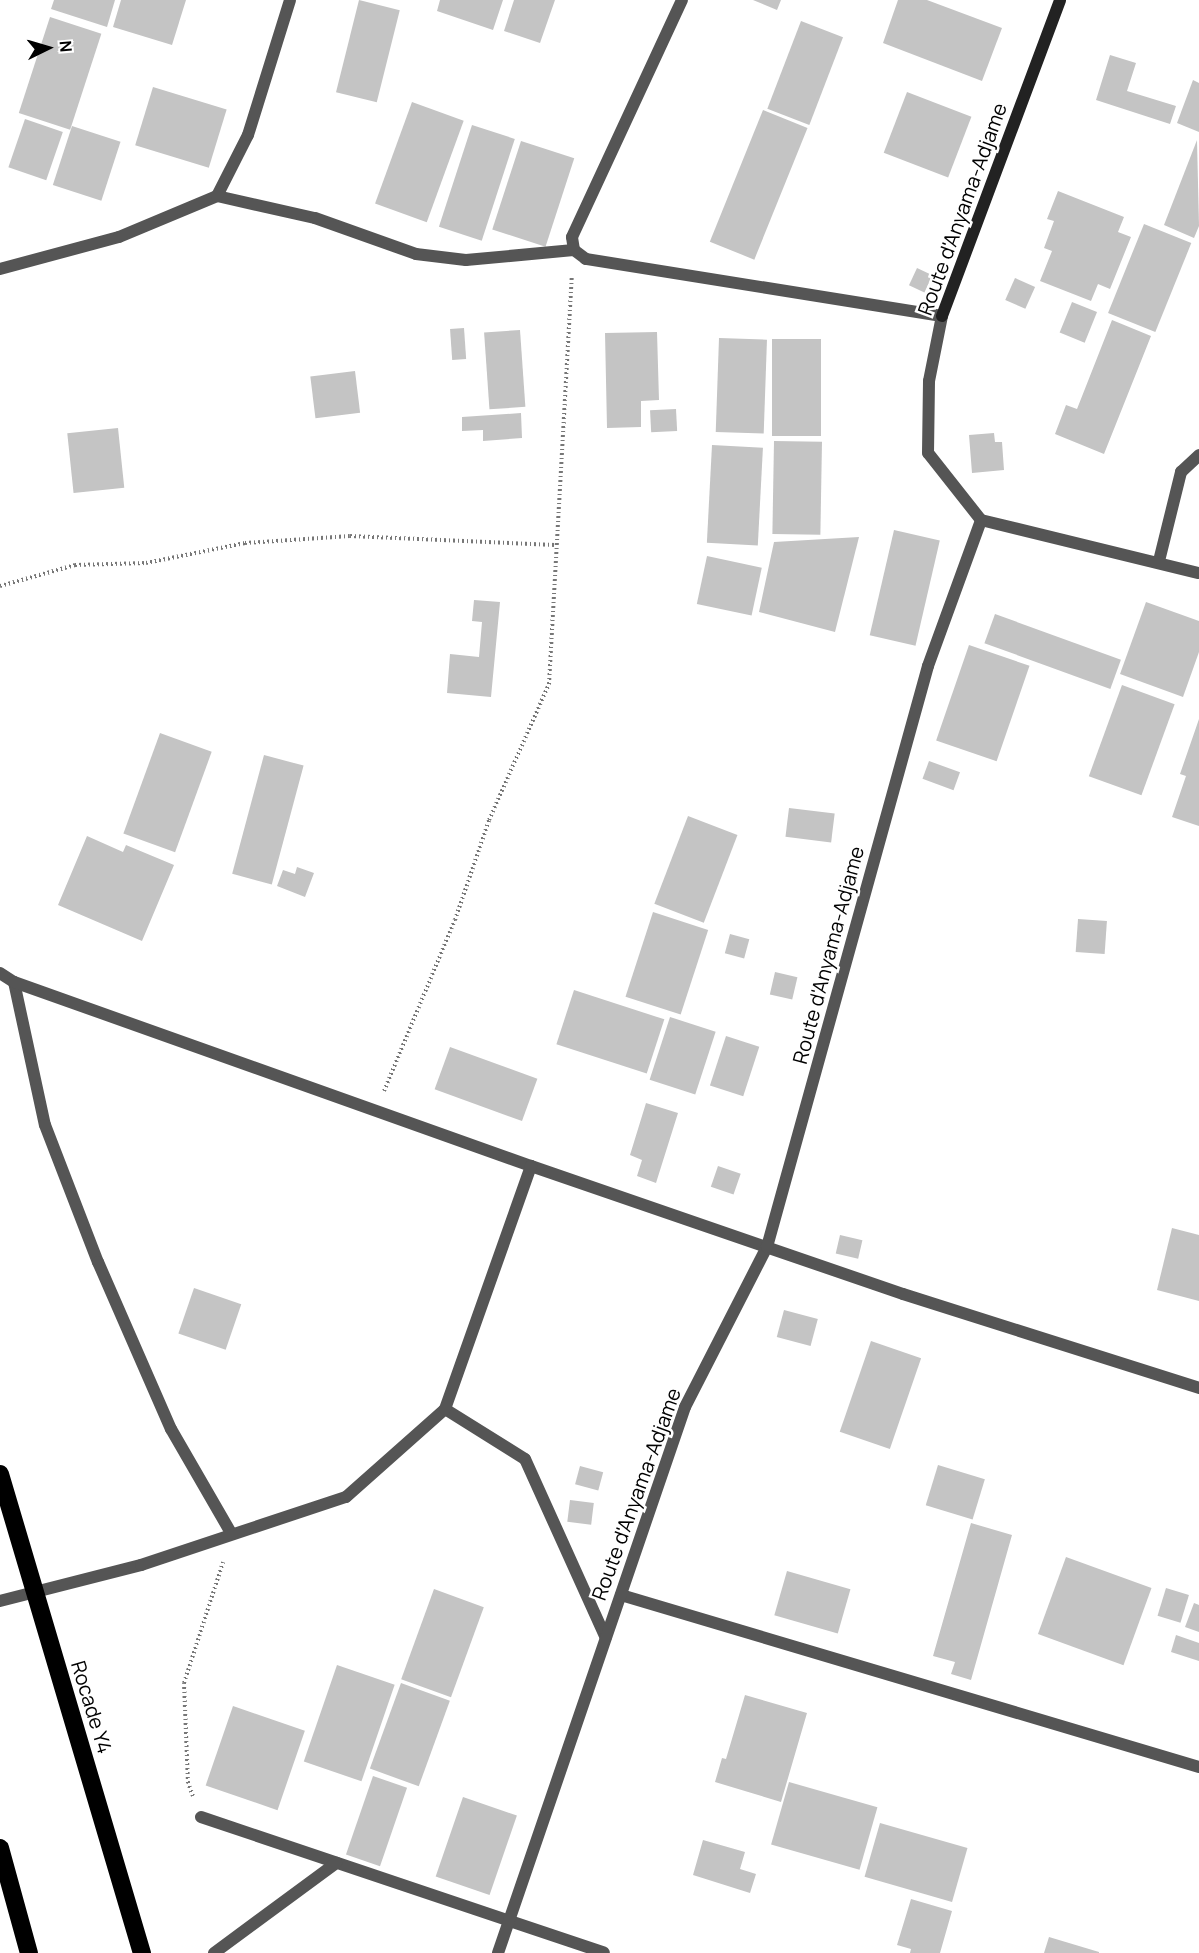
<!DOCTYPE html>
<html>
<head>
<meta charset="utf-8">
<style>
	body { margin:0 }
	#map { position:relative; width:1199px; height:1953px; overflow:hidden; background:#fff; font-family:Manrope,sans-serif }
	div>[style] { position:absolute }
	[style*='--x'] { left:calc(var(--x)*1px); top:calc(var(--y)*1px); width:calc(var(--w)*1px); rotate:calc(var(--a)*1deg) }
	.building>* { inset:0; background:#c4c4c4; transform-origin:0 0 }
	.path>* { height:4px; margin-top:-2px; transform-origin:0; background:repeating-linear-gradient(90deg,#777 0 1.5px,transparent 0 4.5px) }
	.lane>* { height:12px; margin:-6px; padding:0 6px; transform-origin:6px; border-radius:6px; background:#555 }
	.street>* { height:12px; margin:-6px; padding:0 6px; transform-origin:6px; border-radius:6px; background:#555 }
	.secondary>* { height:12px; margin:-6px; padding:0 6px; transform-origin:6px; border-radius:6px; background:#222 }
	.highway>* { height:18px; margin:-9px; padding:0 9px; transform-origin:9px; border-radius:9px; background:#000 }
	span { translate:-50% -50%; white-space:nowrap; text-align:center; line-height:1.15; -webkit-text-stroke:5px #fff; paint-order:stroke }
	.street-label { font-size:20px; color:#000 }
	.north { position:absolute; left:18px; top:18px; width:60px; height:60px; -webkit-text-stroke:4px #fff; paint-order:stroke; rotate:85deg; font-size:16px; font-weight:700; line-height:24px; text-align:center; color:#000 }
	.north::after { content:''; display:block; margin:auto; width:21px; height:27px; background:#000; clip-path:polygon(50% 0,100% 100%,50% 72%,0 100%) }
</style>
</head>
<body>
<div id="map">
	<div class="building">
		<div style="clip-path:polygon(54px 0,115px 0,107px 27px,51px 9px)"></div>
		<div style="clip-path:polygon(121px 0,186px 0,172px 45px,113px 27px)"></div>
		<div style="left:359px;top:0;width:42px;height:95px;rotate:14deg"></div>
		<div style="clip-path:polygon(440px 0,503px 0,493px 30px,437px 11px)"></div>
		<div style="clip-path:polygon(514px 0,555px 0,540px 43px,504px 31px)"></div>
		<div style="clip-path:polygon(753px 0,781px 0,777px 10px)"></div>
		<div style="clip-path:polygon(898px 0,927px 0,1002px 28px,982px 81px,883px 43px)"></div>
		<div style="left:50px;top:17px;width:54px;height:101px;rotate:18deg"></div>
		<div style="left:801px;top:21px;width:45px;height:94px;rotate:21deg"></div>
		<div style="clip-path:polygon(1110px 55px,1136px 63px,1127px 91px,1176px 106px,1170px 124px,1096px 100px)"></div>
		<div style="clip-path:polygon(1193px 80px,1199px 83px,1199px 132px,1177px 123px)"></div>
		<div style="left:153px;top:87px;width:77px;height:61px;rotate:17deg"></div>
		<div style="left:907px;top:92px;width:69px;height:65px;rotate:21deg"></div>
		<div style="left:412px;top:102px;width:55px;height:108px;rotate:20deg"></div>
		<div style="left:763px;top:110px;width:48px;height:142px;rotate:22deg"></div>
		<div style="left:25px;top:119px;width:40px;height:51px;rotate:19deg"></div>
		<div style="left:472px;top:125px;width:45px;height:107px;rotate:18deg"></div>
		<div style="left:72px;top:126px;width:51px;height:62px;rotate:18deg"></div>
		<div style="clip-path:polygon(1197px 140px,1199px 226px,1194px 238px,1164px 225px)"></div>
		<div style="left:521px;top:141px;width:56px;height:93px;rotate:18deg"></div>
		<div style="clip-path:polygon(1058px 191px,1124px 217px,1118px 232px,1131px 237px,1110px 289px,1098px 284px,1091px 301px,1040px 281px,1052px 251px,1044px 248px,1054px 221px,1047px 219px)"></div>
		<div style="left:1144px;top:224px;width:51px;height:96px;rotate:22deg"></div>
		<div style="left:917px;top:268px;width:17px;height:19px;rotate:25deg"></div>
		<div style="left:1015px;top:278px;width:22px;height:24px;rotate:24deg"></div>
		<div style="left:1072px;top:302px;width:27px;height:33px;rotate:22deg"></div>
		<div style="clip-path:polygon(1112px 320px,1151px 336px,1104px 454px,1055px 434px,1066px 405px,1077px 409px)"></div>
		<div style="left:464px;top:328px;width:31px;height:14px;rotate:86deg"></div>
		<div style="left:520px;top:330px;width:77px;height:36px;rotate:86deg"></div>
		<div style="clip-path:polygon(657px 332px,659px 400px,641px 401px,641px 427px,607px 428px,605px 333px)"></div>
		<div style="left:719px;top:338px;width:48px;height:94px;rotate:2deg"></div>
		<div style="left:772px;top:339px;width:49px;height:97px"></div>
		<div style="left:355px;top:371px;width:42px;height:45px;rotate:83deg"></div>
		<div style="left:676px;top:409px;width:22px;height:26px;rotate:87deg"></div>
		<div style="clip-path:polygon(521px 413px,522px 438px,483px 441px,483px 430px,462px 431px,462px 417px)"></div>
		<div style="left:118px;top:428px;width:60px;height:51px;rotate:84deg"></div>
		<div style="clip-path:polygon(994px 433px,995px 442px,1002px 442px,1004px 470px,972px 473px,969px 435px)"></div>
		<div style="left:774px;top:441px;width:48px;height:93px;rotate:1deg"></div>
		<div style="left:712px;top:445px;width:51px;height:98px;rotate:3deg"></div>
		<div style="left:894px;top:530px;width:47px;height:108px;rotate:13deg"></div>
		<div style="clip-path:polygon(859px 537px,835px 632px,759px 612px,774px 542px)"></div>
		<div style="left:707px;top:556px;width:56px;height:49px;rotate:12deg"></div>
		<div style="clip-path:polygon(474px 600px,500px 602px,491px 697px,447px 693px,450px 654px,479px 657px,482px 622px,472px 621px)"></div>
		<div style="clip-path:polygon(1146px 602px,1199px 621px,1199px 652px,1183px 697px,1120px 674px)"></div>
		<div style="left:995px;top:614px;width:134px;height:31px;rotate:20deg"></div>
		<div style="left:969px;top:645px;width:64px;height:101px;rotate:19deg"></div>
		<div style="left:1122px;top:685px;width:56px;height:97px;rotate:20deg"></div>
		<div style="clip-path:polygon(1199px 719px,1199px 826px,1172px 817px,1186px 776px,1180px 774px)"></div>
		<div style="left:160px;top:733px;width:55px;height:107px;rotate:20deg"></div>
		<div style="left:264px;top:755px;width:41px;height:123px;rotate:15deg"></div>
		<div style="left:929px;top:761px;width:33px;height:19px;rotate:20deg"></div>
		<div style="left:789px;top:808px;width:46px;height:29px;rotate:7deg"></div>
		<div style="left:688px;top:816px;width:53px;height:94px;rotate:21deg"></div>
		<div style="clip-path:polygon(87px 836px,123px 852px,126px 845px,174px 865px,142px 941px,58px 905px)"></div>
		<div style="clip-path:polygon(297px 867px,314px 873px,305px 897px,277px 886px,283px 870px,295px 874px)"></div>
		<div style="left:653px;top:912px;width:58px;height:89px;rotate:18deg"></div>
		<div style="left:1078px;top:919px;width:29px;height:33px;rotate:4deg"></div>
		<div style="left:730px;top:934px;width:20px;height:20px;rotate:15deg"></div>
		<div style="left:775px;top:972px;width:23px;height:23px;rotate:13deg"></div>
		<div style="left:574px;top:990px;width:95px;height:57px;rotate:18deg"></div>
		<div style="left:670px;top:1017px;width:48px;height:66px;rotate:18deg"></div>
		<div style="left:726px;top:1036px;width:35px;height:52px;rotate:18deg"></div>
		<div style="left:450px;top:1047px;width:93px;height:45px;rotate:20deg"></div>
		<div style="clip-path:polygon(646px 1103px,678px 1113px,656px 1183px,637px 1176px,642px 1160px,630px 1155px)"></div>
		<div style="left:718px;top:1166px;width:24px;height:22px;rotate:19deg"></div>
		<div style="clip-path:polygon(1172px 1228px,1199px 1235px,1199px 1301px,1157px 1290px)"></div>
		<div style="left:840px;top:1235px;width:23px;height:19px;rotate:13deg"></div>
		<div style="left:194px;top:1288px;width:50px;height:48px;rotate:19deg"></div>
		<div style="left:784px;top:1310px;width:35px;height:28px;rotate:15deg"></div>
		<div style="left:871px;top:1341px;width:53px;height:96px;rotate:19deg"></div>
		<div style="left:938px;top:1465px;width:49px;height:42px;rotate:17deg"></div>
		<div style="left:580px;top:1466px;width:24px;height:19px;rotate:15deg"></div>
		<div style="left:570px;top:1500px;width:24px;height:22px;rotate:7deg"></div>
		<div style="clip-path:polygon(971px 1523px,1012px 1535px,971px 1680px,951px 1674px,955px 1662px,933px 1656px)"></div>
		<div style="left:1066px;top:1557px;width:91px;height:82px;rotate:20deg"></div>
		<div style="left:787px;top:1571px;width:66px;height:46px;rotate:16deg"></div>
		<div style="left:1166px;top:1588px;width:24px;height:29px;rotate:17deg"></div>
		<div style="left:434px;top:1589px;width:53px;height:96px;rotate:20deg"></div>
		<div style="clip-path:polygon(1194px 1603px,1199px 1605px,1199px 1632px,1185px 1627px)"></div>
		<div style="clip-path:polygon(1176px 1635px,1199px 1643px,1199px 1661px,1171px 1652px)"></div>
		<div style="left:337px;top:1665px;width:61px;height:102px;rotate:19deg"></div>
		<div style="left:401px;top:1683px;width:52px;height:91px;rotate:20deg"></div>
		<div style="clip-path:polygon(745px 1695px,807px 1713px,781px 1802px,715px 1782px,722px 1758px,726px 1759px)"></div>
		<div style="left:233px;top:1706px;width:76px;height:84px;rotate:19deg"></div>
		<div style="left:373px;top:1776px;width:36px;height:83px;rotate:19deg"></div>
		<div style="left:789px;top:1782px;width:92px;height:65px;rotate:16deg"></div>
		<div style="left:463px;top:1797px;width:57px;height:84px;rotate:19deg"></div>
		<div style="left:880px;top:1823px;width:91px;height:56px;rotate:16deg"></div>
		<div style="clip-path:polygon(703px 1840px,745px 1852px,740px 1869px,756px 1874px,750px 1893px,693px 1875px)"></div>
		<div style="clip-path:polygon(911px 1899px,952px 1911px,940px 1953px,910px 1953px,911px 1949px,897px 1945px)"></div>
		<div style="clip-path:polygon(1049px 1937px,1099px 1952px,1099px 1953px,1044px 1953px)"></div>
	</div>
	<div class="path">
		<div style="--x:0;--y:586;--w:78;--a:-15.6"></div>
		<div style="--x:75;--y:565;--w:71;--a:-1.6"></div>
		<div style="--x:146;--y:563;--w:101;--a:-11.4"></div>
		<div style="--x:245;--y:543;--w:105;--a:-3.8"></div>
		<div style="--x:350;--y:536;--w:205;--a:2.5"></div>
		<div style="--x:384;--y:1091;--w:185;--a:-67.5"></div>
		<div style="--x:455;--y:920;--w:106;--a:-71.2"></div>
		<div style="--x:489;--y:820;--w:149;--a:-66.2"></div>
		<div style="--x:549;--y:684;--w:409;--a:-86.8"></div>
		<div style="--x:193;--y:1796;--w:14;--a:-111"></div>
		<div style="--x:188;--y:1783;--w:100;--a:-92.3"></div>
		<div style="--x:184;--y:1683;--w:127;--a:-72.1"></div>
	</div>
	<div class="lane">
		<div style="--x:1159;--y:561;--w:92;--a:-76.1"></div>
		<div style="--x:1181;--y:472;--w:25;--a:-43"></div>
		<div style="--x:14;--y:982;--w:146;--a:77.8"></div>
		<div style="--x:45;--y:1125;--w:147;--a:68.9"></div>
		<div style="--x:98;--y:1262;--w:182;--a:66.4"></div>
		<div style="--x:171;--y:1429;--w:120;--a:60"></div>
	</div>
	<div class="street">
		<div style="--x:217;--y:196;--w:100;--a:12.7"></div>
		<div style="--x:315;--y:218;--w:107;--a:19.6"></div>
		<div style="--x:416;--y:254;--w:50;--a:6.8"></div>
		<div style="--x:466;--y:260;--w:108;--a:-5.3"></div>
		<div style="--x:0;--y:269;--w:123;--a:-15.1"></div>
		<div style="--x:119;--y:237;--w:106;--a:-22.7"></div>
		<div style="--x:217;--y:196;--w:68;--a:-63.1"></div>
		<div style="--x:248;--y:135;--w:141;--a:-72.7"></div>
		<div style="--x:981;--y:520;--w:224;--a:13.7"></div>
		<div style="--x:0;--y:973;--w:17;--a:33"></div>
		<div style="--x:14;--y:982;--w:549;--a:19.59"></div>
		<div style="--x:531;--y:1166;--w:393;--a:19"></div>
		<div style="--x:903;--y:1294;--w:311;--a:17.6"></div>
		<div style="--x:445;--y:1409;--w:94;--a:32"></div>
		<div style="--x:525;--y:1459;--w:196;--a:65.7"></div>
		<div style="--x:621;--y:1595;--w:603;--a:16.57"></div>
		<div style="--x:0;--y:1601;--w:146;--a:-14.3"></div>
		<div style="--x:141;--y:1565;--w:216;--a:-18.4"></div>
		<div style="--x:346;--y:1497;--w:132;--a:-41.6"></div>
		<div style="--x:445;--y:1409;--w:258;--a:-70.5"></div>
		<div style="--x:201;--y:1817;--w:425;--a:18.6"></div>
		<div style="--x:214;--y:1953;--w:152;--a:-36.4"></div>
		<div style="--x:498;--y:1953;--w:577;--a:-71.09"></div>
		<div style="--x:685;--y:1407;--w:180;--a:-62.9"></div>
		<div style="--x:767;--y:1247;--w:603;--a:-74.51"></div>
		<div style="--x:928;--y:666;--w:155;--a:-70"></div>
		<div style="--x:981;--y:520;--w:85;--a:-128.3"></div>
		<div style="--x:928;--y:453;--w:72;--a:-89.2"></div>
		<div style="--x:929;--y:381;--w:66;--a:-78.7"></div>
		<div style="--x:942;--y:316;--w:361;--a:-170.9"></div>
		<div style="--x:586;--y:259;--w:15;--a:-143"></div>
		<div style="--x:574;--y:250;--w:13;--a:-99"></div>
		<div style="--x:572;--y:237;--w:261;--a:-65.1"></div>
	</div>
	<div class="secondary">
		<div style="--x:942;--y:316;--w:337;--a:-69.5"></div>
	</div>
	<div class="highway">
		<div style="--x:0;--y:1474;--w:500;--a:73.5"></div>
		<div style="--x:0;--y:1848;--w:109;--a:74.6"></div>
	</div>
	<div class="street-label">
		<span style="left:962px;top:209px;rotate:-70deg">Route d'Anyama-Adjame</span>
		<span style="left:828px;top:955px;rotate:-75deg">Route d'Anyama-Adjame</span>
		<span style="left:636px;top:1494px;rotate:-70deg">Route d'Anyama-Adjame</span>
		<span style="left:92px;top:1707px;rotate:73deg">Rocade Y4</span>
	</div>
	<div class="north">N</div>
</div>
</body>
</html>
